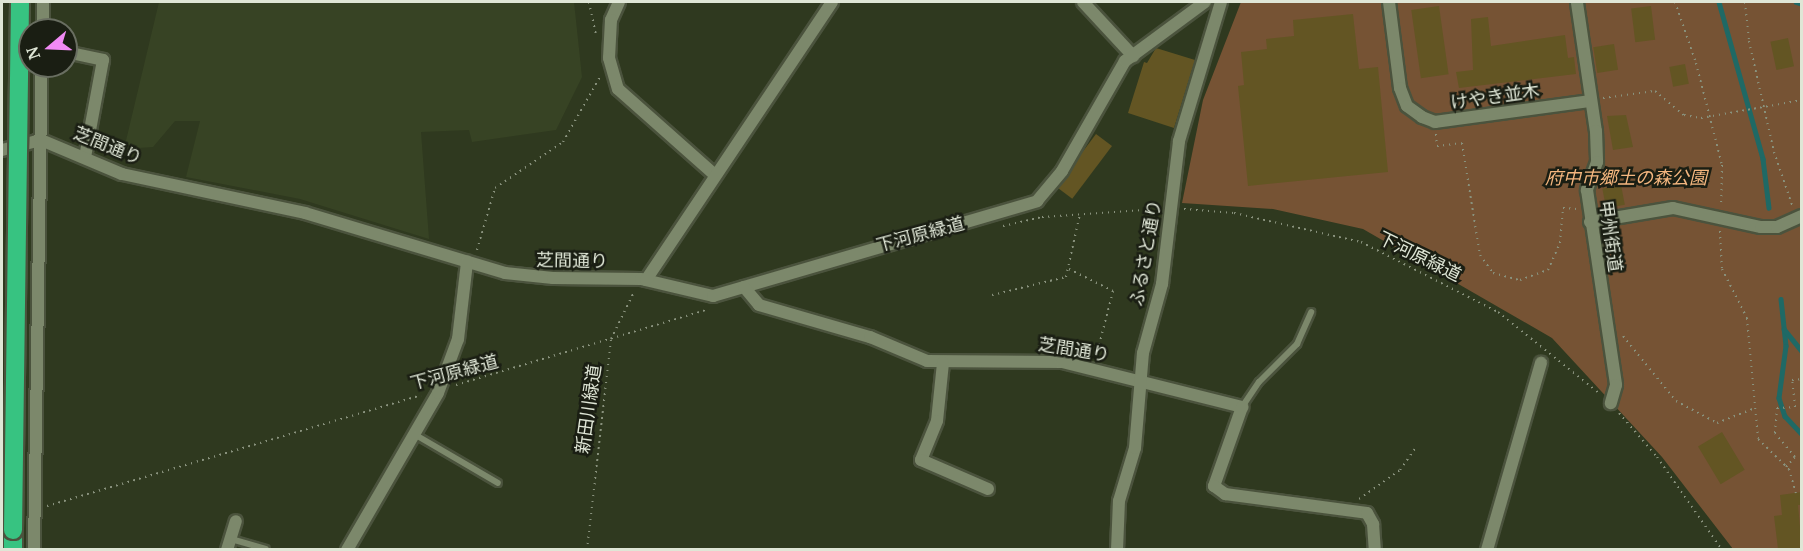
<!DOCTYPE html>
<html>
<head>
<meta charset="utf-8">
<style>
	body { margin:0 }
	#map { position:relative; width:1803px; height:551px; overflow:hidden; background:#2f391f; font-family:"PT Serif","Noto Sans JP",serif }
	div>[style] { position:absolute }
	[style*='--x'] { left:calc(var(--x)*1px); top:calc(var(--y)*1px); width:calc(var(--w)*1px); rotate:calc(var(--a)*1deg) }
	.built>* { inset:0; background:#374324 }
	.green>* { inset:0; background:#765334 }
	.stream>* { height:4.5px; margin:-2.25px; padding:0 2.25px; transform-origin:2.25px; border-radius:2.25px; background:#1f6965 }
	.building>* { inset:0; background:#635523; transform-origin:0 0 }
	.path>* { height:2px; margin-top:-1px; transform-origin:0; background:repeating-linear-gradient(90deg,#89927d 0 1.5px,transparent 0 6px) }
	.roads { filter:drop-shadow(2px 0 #4b533d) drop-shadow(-2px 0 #4b533d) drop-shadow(0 2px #4b533d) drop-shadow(0 -2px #4b533d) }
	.lane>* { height:6px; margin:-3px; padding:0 3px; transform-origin:3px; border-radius:3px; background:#7c886b }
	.street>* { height:12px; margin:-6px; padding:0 6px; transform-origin:6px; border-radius:6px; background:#7c886b }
	.highway>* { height:18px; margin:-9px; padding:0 9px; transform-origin:9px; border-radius:9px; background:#37c381 }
	.bridges { filter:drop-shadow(2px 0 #4b533d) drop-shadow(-2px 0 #4b533d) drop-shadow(0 2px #4b533d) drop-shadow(0 -2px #4b533d) }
	.highway-bridge>* { height:18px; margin:-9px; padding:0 9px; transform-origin:9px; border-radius:9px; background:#37c381 }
	span { translate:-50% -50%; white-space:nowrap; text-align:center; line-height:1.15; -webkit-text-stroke:5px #1a1e13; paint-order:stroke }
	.street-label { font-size:18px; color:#dfe6d6 }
	.park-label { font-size:18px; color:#f4b67f; font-style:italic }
	.frame { position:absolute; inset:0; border:3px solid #dfe6d6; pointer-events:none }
	.north { position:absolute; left:18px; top:18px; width:60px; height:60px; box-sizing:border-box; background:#1a1e13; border:2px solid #696e61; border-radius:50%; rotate:251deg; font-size:16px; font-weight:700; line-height:24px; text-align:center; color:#dfe6d6 }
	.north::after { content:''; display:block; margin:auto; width:21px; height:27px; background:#f18af4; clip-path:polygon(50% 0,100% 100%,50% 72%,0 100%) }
</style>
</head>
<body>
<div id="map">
	<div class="built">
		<div style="clip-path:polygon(159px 2px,574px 2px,582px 77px,556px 130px,472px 142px,469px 130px,421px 132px,429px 239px,300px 199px,186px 177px,200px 121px,175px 121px,153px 147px,124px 149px)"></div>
	</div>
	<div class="green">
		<div style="clip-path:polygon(1241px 2px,1801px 2px,1801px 549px,1733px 549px,1662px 457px,1552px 338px,1363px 229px,1273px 209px,1182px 203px,1203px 100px)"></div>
	</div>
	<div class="stream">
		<div style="--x:1719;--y:2;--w:163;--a:74.3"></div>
		<div style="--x:1763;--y:159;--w:49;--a:83"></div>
		<div style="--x:1796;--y:2;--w:6;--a:18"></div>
		<div style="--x:1781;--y:299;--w:47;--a:83.9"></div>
		<div style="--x:1786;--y:346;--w:52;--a:97.7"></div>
		<div style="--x:1779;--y:398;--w:19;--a:72"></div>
		<div style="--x:1785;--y:416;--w:25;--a:47"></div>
		<div style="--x:1784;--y:329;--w:28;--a:51"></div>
	</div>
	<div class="building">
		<div style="left:1439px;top:6px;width:69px;height:28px;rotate:82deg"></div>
		<div style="left:1651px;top:6px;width:34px;height:20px;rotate:83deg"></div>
		<div style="clip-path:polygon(1353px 14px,1359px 69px,1378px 67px,1388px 172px,1248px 186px,1238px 86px,1244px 85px,1241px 52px,1267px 49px,1266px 39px,1294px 36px,1293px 20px)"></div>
		<div style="clip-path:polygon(1488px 17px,1491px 46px,1565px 35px,1568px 58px,1574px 57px,1576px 74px,1459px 88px,1456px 72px,1473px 70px,1471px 19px)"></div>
		<div style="left:1788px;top:38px;width:29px;height:18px;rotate:78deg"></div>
		<div style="left:1614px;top:44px;width:26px;height:21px;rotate:81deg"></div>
		<div style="clip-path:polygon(1156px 48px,1195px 60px,1174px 128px,1128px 113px,1144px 62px,1147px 63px)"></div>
		<div style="left:1685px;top:64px;width:20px;height:16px;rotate:79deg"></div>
		<div style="clip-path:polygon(1626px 115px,1633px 147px,1613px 150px,1607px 116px)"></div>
		<div style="left:1096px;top:134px;width:20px;height:66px;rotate:37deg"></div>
		<div style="left:1621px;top:185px;width:20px;height:19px;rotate:79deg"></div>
		<div style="left:1722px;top:432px;width:44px;height:28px;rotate:59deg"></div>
		<div style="clip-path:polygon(1802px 492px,1802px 505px,1798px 505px,1802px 549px,1778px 549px,1774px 516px,1782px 515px,1780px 495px)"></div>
	</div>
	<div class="path">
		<div style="--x:589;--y:2;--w:33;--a:78"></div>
		<div style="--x:1675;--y:2;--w:65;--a:71"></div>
		<div style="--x:1696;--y:63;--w:105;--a:75.7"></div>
		<div style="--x:1722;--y:165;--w:40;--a:91.4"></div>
		<div style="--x:1745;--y:2;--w:39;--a:84"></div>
		<div style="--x:1749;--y:41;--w:114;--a:77.3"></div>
		<div style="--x:1774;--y:152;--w:56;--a:71.2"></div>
		<div style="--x:1603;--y:98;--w:52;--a:-7.7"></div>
		<div style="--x:1655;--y:91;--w:38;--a:40"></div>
		<div style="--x:1684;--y:115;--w:17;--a:10"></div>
		<div style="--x:1701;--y:118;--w:103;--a:-10.1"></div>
		<div style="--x:1436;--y:134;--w:12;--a:85"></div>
		<div style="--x:1437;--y:146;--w:25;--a:-7"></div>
		<div style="--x:1462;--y:143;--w:113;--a:80.9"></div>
		<div style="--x:1480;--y:255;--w:22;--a:54"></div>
		<div style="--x:1493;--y:273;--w:28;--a:15"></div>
		<div style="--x:1520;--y:280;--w:30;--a:-20"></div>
		<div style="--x:1548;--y:270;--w:30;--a:-66"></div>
		<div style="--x:1560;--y:243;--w:35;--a:-85"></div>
		<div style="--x:1563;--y:208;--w:14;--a:4"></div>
		<div style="--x:1184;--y:209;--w:50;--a:4.6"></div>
		<div style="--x:1234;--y:213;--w:130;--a:12.9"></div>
		<div style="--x:1361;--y:242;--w:154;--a:27.1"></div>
		<div style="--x:1498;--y:312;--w:131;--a:38.8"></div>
		<div style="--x:1003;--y:226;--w:40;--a:-13"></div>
		<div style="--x:1042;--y:217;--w:116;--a:-3.9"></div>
		<div style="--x:1720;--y:231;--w:38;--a:87"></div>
		<div style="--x:1722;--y:269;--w:55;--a:63"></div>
		<div style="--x:1747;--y:318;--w:121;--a:84.8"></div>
		<div style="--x:1758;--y:439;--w:43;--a:44.1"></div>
		<div style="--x:1789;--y:469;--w:25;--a:74"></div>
		<div style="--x:477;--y:250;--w:65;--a:-73.8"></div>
		<div style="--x:495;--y:188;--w:82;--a:-34.1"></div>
		<div style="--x:563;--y:142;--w:75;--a:-60.4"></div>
		<div style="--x:1069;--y:269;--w:49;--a:26.6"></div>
		<div style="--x:1113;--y:291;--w:68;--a:104.4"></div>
		<div style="--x:992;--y:295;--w:76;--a:-13.7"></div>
		<div style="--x:1066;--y:277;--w:65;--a:-77.5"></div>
		<div style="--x:1623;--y:336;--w:84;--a:50.8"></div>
		<div style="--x:1676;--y:401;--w:47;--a:28.2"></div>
		<div style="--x:1717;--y:423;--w:41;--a:-21.5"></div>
		<div style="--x:456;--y:385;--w:264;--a:-16.7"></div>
		<div style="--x:1619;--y:413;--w:58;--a:49.2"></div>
		<div style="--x:1657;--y:457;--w:113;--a:55"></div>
		<div style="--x:1786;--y:467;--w:13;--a:-48"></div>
		<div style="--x:1795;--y:457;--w:31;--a:-130"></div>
		<div style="--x:1775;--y:433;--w:25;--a:-85"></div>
		<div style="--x:1777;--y:408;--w:18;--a:-3"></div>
		<div style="--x:1795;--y:407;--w:27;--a:-96"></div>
		<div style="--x:1792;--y:380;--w:10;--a:-6"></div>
		<div style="--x:1359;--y:499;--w:50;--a:-35.3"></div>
		<div style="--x:1400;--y:470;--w:28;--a:-55"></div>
		<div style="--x:47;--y:506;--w:390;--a:-16.5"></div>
		<div style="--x:587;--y:550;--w:212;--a:-83.5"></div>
		<div style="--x:611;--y:339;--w:52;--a:-63.9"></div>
	</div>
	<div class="roads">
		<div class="lane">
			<div style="--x:1242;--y:407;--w:30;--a:-56"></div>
			<div style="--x:1259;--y:382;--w:54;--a:-45"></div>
			<div style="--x:1297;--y:344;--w:35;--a:-66"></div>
			<div style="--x:414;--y:434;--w:97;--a:30.3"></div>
			<div style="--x:231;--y:539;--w:36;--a:16"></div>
		</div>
		<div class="street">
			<div style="--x:619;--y:2;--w:20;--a:114"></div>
			<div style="--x:611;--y:20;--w:38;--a:93"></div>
			<div style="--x:609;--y:58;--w:32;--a:74"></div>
			<div style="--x:618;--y:89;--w:130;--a:41.6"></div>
			<div style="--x:1083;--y:2;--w:74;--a:47.2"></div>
			<div style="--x:1389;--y:2;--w:87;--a:82.7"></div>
			<div style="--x:1400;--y:88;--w:19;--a:69"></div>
			<div style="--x:1407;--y:106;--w:19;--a:36"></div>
			<div style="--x:1422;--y:117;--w:14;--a:21"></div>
			<div style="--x:1435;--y:122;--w:157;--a:-7.7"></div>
			<div style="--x:1577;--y:3;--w:129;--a:81.6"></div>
			<div style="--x:1596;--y:131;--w:31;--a:88"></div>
			<div style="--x:1597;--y:162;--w:30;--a:110"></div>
			<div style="--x:1587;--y:190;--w:197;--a:81.5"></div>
			<div style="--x:1616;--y:385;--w:19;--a:106"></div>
			<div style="--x:43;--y:30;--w:28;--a:-90"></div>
			<div style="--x:66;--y:52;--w:38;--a:12"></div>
			<div style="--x:103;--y:60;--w:99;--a:100.5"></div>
			<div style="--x:2;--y:150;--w:40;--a:-14.4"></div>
			<div style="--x:41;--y:140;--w:88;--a:22.8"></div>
			<div style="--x:122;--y:174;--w:187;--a:12"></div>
			<div style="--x:305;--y:213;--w:209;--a:16.7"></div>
			<div style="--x:505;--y:273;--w:48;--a:5.9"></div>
			<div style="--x:553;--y:278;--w:88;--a:0.7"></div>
			<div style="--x:641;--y:279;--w:74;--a:13.3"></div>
			<div style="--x:713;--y:296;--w:338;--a:-16.3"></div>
			<div style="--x:1037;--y:201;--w:39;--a:-50"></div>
			<div style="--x:1062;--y:171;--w:127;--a:-60.2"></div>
			<div style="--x:1125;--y:61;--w:99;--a:-36.4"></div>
			<div style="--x:1590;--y:222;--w:84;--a:-9.6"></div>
			<div style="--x:1673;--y:208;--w:90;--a:12.2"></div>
			<div style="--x:1761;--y:227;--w:16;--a:0"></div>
			<div style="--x:1777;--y:227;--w:27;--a:-24"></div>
			<div style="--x:646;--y:280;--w:334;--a:-56.2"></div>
			<div style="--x:744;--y:287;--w:23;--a:50"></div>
			<div style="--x:759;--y:305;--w:116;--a:16.1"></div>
			<div style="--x:870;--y:337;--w:62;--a:22.8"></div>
			<div style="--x:927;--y:361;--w:135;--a:0.4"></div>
			<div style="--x:1062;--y:362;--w:186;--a:14"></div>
			<div style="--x:1242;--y:407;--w:84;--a:109.5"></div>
			<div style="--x:1214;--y:486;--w:14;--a:36"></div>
			<div style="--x:1225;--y:494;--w:143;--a:7.6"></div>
			<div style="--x:1367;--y:513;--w:13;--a:61"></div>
			<div style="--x:1373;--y:524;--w:26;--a:86"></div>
			<div style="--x:943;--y:363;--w:58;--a:95.9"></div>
			<div style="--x:937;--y:421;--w:42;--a:112.3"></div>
			<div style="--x:921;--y:460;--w:73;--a:23.4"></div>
			<div style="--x:34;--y:550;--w:484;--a:-89.1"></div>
			<div style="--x:227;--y:550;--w:30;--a:-73"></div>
			<div style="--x:347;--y:550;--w:181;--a:-59.9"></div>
			<div style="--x:438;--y:393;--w:58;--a:-69.7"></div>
			<div style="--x:458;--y:339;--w:78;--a:-83.3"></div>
			<div style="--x:1117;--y:550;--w:49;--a:-87.7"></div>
			<div style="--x:1119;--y:501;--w:55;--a:-73.2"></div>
			<div style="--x:1135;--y:448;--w:95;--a:-85.2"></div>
			<div style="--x:1143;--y:353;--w:72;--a:-74.6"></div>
			<div style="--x:1162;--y:284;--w:144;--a:-83.2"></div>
			<div style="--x:1179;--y:141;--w:145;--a:-73.2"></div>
			<div style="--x:1487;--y:550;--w:195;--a:-73.9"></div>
		</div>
		<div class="highway">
			<div style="--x:13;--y:530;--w:20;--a:90"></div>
		</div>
	</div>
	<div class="bridges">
		<div class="highway-bridge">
			<div style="--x:13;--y:530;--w:528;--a:-89.24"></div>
		</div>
	</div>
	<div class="street-label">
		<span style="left:1495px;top:96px;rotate:-8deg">けやき並木</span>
		<span style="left:108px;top:145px;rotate:22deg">芝間通り</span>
		<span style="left:920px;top:234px;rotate:-15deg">下河原緑道</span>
		<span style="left:1611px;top:236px;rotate:82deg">甲州街道</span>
		<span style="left:1145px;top:253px;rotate:-80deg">ふるさと通り</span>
		<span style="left:1420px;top:256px;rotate:26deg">下河原緑道</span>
		<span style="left:572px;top:260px;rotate:1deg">芝間通り</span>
		<span style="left:1074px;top:349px;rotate:9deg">芝間通り</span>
		<span style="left:454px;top:372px;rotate:-15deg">下河原緑道</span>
		<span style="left:588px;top:409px;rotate:-82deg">新田川緑道</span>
	</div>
	<div class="park-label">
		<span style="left:1626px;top:177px">府中市郷土の森公園</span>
	</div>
	<div class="frame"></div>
	<div class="north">N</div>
</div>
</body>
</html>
